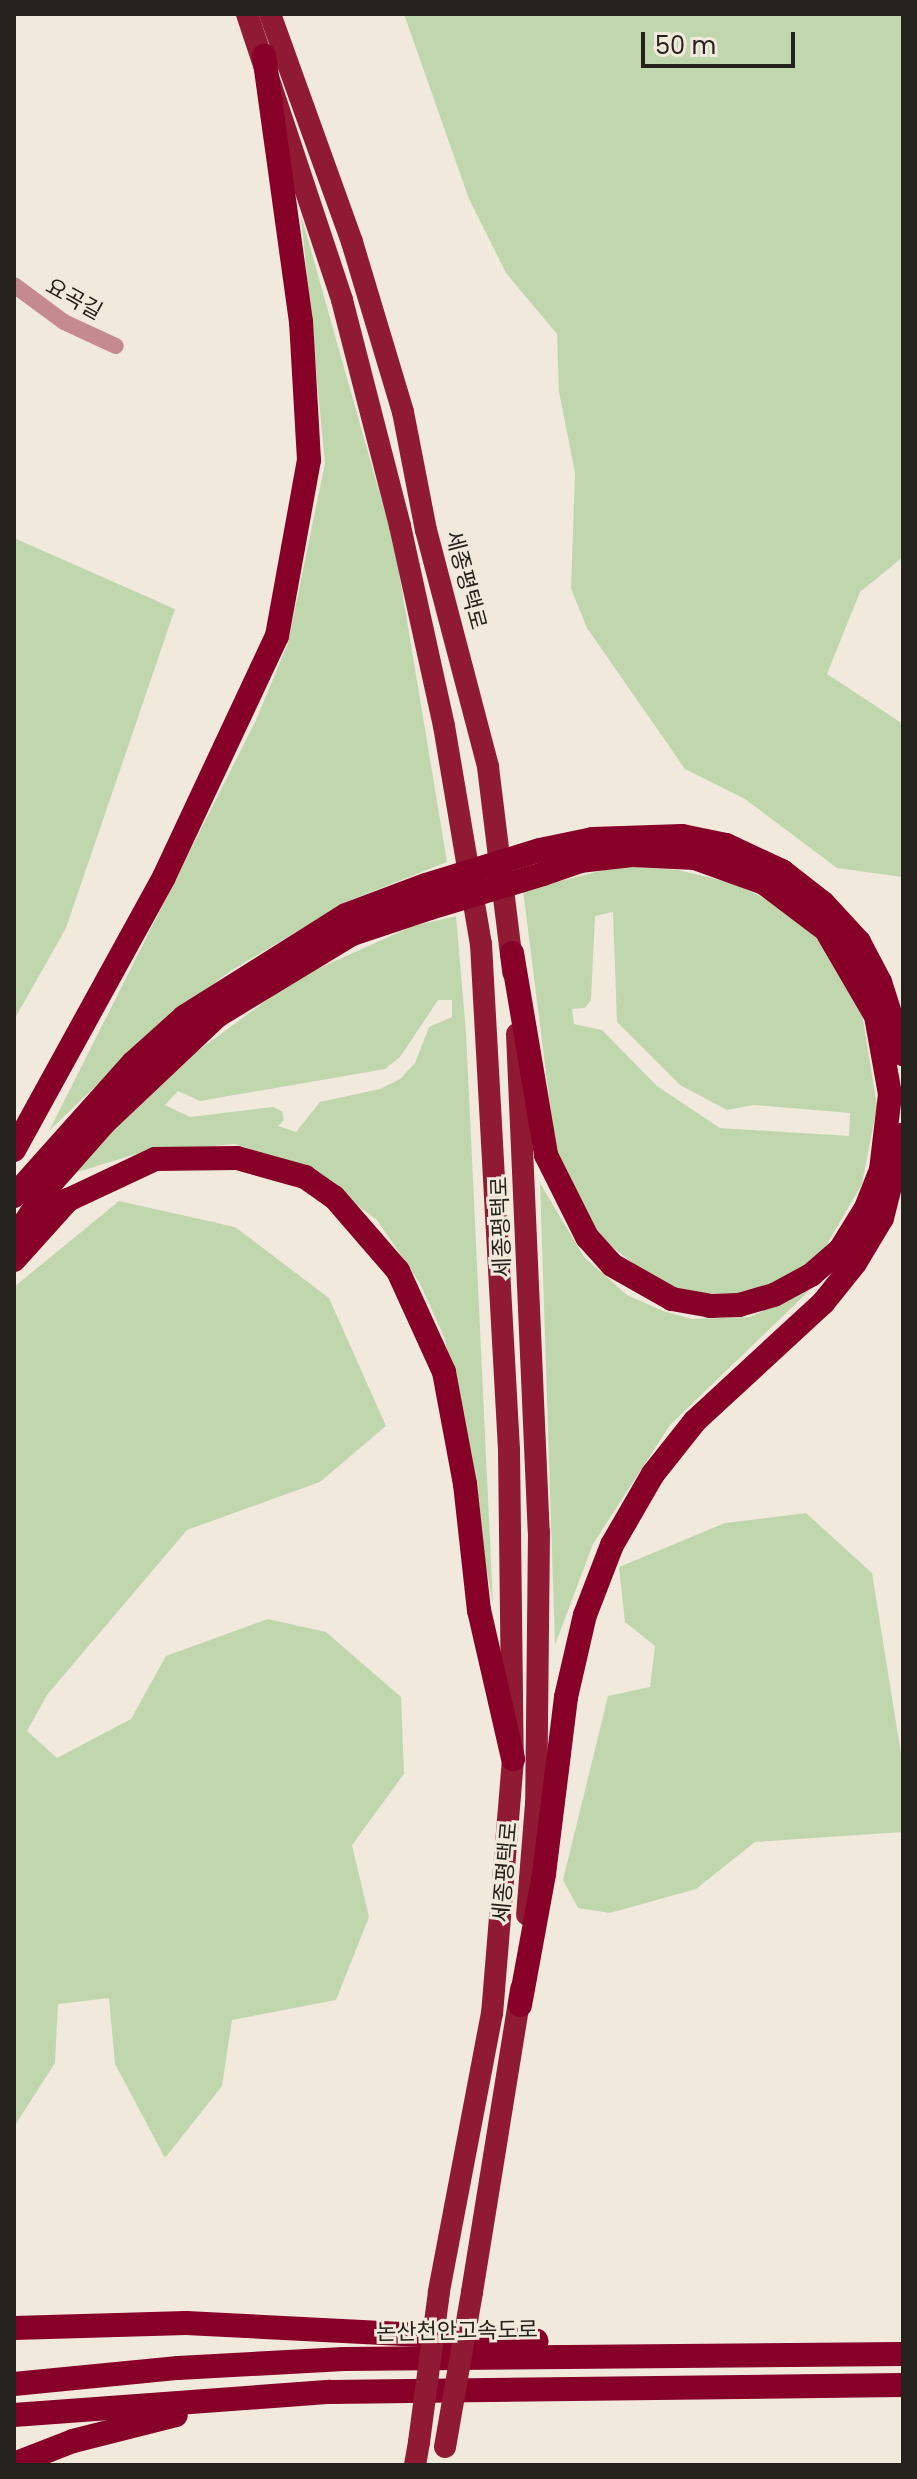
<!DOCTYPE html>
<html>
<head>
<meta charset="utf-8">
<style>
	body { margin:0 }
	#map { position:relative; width:917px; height:2479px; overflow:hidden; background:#f2e9dd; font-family:Poppins,"Noto Sans KR",sans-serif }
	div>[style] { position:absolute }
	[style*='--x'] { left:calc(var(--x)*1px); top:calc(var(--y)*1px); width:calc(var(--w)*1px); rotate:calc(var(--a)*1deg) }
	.green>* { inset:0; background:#c0d7ae }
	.minor>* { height:16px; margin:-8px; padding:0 8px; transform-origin:8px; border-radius:8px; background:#c58a8d }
	.trunk>* { height:22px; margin:-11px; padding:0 11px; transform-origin:11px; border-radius:11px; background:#901a34 }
	.motorway>* { height:24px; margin:-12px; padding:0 12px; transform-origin:12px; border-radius:12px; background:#860027 }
	.trunk-bridge>* { height:22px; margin:-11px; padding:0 11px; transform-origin:11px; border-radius:11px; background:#901a34 }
	.motorway-bridge>* { height:24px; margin:-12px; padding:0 12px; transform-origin:12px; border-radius:12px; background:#860027 }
	span { translate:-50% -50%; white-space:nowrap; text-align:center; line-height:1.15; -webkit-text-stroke:6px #f2e9dd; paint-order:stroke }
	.street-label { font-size:22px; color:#25221e }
	.frame { position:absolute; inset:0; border:16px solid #25221e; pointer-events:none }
	.scale { position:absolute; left:641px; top:32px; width:154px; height:36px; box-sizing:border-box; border:4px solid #25221e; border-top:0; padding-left:10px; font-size:24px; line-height:28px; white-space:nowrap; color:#25221e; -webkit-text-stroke:6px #f2e9dd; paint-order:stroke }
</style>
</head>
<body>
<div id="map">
	<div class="green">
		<div style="clip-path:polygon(404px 14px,903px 14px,903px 557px,860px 592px,827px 674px,903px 724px,903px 877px,837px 868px,745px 799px,685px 769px,587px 628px,571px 589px,575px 473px,559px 392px,557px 334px,506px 273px,469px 199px)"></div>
		<div style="clip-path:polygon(301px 215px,395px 548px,447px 862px,346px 902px,232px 970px,162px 1022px,49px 1131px,256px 720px,288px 643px,325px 463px)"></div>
		<div style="clip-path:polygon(14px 538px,175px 609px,66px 928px,14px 1020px)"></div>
		<div style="clip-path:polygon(evenodd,621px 866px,678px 870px,736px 884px,788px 911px,830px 952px,861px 1007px,877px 1106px,862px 1184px,826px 1246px,796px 1272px,767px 1285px,735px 1294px,697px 1293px,657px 1282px,596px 1234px,556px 1152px,523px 890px,621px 866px,613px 912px,617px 1022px,680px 1085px,727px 1110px,754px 1105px,850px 1113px,849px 1136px,720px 1128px,657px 1086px,602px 1030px,574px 1024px,572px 1009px,585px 1008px,591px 1000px,595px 916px,613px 912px)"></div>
		<div style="clip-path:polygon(evenodd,456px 916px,466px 1032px,493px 1604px,445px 1339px,419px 1282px,377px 1220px,302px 1165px,234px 1144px,136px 1154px,68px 1175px,184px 1061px,297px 978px,413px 926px,456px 916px,438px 1000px,452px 1000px,452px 1017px,429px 1027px,415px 1063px,400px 1079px,380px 1089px,320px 1102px,296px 1132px,278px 1126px,284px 1120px,282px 1111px,273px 1107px,190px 1117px,165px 1105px,178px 1091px,200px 1101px,385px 1069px,400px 1057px,438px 1000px)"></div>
		<div style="clip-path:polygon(540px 1183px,584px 1257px,627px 1295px,663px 1311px,692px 1319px,750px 1317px,811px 1289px,670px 1425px,593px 1544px,555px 1645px)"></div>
		<div style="clip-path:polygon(119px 1201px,235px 1227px,329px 1298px,386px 1426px,320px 1482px,187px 1530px,47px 1695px,27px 1731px,57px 1758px,131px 1719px,166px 1656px,268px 1619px,326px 1632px,401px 1697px,404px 1774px,352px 1845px,369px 1917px,336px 2000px,232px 2020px,222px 2086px,165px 2158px,115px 2064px,109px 1998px,58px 2004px,55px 2063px,14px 2127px,14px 1287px)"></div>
		<div style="clip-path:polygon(806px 1513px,872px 1573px,903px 1766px,903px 1832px,755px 1842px,696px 1889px,610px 1913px,578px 1908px,563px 1880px,608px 1696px,650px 1687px,655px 1646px,625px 1622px,619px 1567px,725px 1523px)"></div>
	</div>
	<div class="minor">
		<div style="--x:14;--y:285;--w:62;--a:36.5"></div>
		<div style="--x:64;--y:322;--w:57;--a:24.8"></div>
	</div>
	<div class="trunk">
		<div style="--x:247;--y:14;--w:301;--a:71.6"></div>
		<div style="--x:342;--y:300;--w:233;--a:75.6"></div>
		<div style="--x:400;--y:526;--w:205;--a:77.6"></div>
		<div style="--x:444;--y:726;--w:221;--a:80.4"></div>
		<div style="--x:481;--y:944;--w:507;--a:86.83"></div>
		<div style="--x:509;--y:1450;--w:309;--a:89.3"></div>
		<div style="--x:513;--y:1759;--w:255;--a:94.7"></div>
		<div style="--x:492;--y:2013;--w:284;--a:100.8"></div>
		<div style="--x:270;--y:14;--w:242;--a:70.2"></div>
		<div style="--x:352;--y:242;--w:177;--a:73.3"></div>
		<div style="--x:403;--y:412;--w:120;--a:79"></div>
		<div style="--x:426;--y:530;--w:245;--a:75.3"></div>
		<div style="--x:488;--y:767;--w:207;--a:83"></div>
		<div style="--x:517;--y:1034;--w:498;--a:87.5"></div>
		<div style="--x:539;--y:1532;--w:272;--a:90.6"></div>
		<div style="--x:536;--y:1804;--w:111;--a:94.6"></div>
		<div style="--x:472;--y:2292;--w:307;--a:-80.8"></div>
		<div style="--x:415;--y:2465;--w:23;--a:-80"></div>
	</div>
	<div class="motorway">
		<div style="--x:540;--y:850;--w:54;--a:-11.7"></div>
		<div style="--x:593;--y:839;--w:89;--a:-1.9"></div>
		<div style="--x:682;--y:836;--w:45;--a:11.6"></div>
		<div style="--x:726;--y:845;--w:62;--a:24.9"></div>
		<div style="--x:782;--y:871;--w:52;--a:38"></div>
		<div style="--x:823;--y:903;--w:53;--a:47.3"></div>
		<div style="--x:859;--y:942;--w:45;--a:62.3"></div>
		<div style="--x:880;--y:982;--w:76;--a:72.3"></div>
		<div style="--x:512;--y:953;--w:205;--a:80.4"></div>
		<div style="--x:546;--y:1155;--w:92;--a:63.4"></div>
		<div style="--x:587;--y:1237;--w:38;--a:48"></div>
		<div style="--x:612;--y:1265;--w:69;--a:29.5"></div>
		<div style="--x:672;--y:1299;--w:39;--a:10"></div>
		<div style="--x:710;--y:1306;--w:29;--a:-2"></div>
		<div style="--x:739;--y:1305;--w:36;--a:-16"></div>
		<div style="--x:774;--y:1295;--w:42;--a:-28.4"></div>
		<div style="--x:811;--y:1275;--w:38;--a:-41"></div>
		<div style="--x:840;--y:1250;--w:49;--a:-58.2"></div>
		<div style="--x:866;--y:1208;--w:41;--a:-68.5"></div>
		<div style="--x:881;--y:1170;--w:77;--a:-83.2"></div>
		<div style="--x:890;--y:1094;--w:79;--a:-100.2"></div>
		<div style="--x:876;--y:1016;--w:99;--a:-120.2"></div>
		<div style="--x:826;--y:930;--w:78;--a:-142.8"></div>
		<div style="--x:764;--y:883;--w:73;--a:-160.1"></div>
		<div style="--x:695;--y:858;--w:63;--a:-177.3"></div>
		<div style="--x:632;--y:855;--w:51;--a:173.3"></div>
		<div style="--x:581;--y:861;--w:40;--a:161.1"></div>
		<div style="--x:14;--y:1150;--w:311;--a:-61.2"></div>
		<div style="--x:164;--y:877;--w:266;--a:-64.9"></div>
		<div style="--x:277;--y:636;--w:179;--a:-79.7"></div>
		<div style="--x:309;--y:460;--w:138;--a:-93.3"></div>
		<div style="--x:301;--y:322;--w:269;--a:-97.9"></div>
		<div style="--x:14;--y:1196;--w:178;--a:-48.2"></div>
		<div style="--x:133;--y:1063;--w:69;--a:-42"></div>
		<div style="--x:184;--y:1017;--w:191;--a:-32.2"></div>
		<div style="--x:346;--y:915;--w:85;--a:-20.6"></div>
		<div style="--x:14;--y:1239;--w:69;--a:-56.3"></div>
		<div style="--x:52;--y:1182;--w:79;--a:-48.6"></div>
		<div style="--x:104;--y:1123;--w:156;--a:-43.4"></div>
		<div style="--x:217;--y:1016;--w:158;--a:-31.3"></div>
		<div style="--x:352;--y:934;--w:82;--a:-18.4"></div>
		<div style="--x:14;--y:1260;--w:81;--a:-48"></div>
		<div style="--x:68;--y:1200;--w:96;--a:-25.2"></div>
		<div style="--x:155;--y:1159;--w:82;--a:-0.7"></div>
		<div style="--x:237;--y:1158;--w:71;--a:15.6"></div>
		<div style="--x:305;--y:1177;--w:35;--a:35"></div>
		<div style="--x:334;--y:1197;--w:98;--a:49.1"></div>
		<div style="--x:398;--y:1271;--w:111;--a:65.5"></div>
		<div style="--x:444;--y:1372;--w:114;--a:79.4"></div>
		<div style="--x:465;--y:1484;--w:127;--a:83.7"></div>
		<div style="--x:479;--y:1610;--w:153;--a:77.1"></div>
		<div style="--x:520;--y:2005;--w:133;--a:-79.6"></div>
		<div style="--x:544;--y:1874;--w:178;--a:-82.9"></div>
		<div style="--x:566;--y:1697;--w:84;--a:-77"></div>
		<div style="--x:585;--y:1615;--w:75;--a:-68.9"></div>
		<div style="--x:612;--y:1545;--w:82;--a:-60"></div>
		<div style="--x:653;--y:1474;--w:68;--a:-51.6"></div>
		<div style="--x:695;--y:1421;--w:174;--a:-42.7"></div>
		<div style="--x:823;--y:1303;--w:51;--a:-51.3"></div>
		<div style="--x:855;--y:1263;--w:52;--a:-59"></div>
		<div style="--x:882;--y:1218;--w:86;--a:-75.8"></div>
		<div style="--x:14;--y:2328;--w:172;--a:-1.7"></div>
		<div style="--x:186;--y:2323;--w:351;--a:2.9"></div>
		<div style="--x:14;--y:2384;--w:165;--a:-5.6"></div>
		<div style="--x:178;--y:2368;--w:166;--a:-3.1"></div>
		<div style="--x:344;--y:2359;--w:559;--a:-0.51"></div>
		<div style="--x:14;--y:2415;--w:317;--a:-4.2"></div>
		<div style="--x:330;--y:2392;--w:573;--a:-0.7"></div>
		<div style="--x:14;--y:2464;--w:63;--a:-21.3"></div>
		<div style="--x:73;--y:2441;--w:106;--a:-14.2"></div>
	</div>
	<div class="trunk-bridge">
		<div style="--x:419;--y:2442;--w:151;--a:-82.4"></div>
		<div style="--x:445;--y:2447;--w:157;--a:-80.1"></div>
	</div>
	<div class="motorway-bridge">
		<div style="--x:426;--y:885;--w:119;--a:-17.1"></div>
		<div style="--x:430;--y:908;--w:118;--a:-16.7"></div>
	</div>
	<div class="street-label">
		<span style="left:74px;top:299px;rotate:29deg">요곡길</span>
		<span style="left:466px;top:580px;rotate:75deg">세종평택로</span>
		<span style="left:501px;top:1227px;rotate:-92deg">세종평택로</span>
		<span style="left:505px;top:1872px;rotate:-85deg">세종평택로</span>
		<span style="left:457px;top:2331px;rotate:-1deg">논산천안고속도로</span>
	</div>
	<div class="frame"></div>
	<div class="scale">50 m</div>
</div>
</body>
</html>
